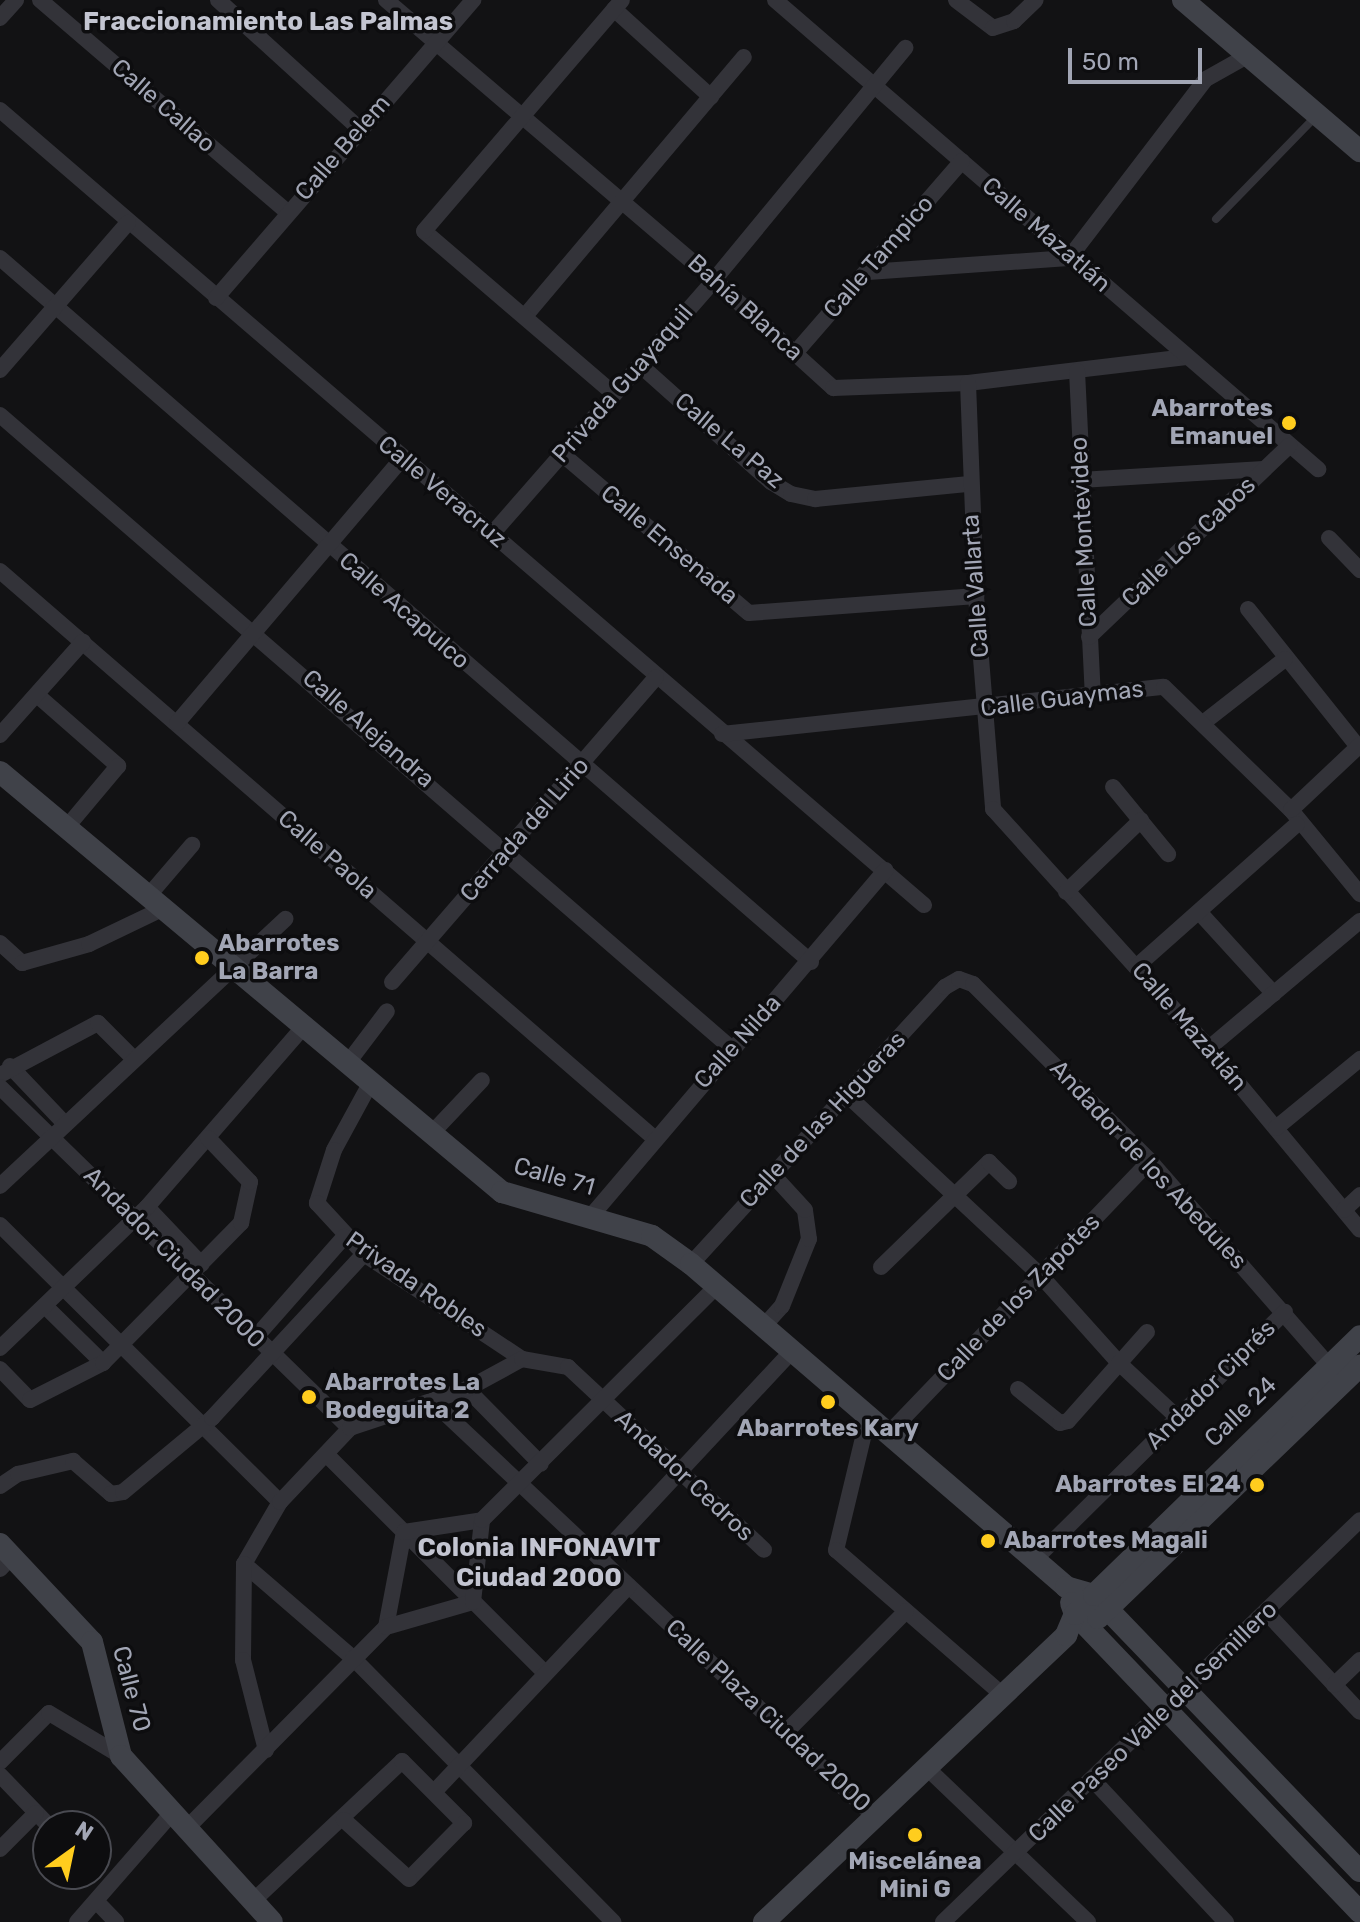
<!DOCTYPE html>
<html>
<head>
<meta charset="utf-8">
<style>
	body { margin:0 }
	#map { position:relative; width:1360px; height:1922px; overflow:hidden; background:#121214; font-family:Rubik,sans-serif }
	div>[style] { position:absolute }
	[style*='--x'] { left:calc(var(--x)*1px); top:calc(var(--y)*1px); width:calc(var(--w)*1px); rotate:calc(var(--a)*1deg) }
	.lane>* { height:8px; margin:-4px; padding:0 4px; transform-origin:4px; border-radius:4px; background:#333339 }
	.street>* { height:16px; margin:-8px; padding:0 8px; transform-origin:8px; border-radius:8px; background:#333339 }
	.secondary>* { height:22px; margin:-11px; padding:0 11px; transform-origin:11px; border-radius:11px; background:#404249 }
	.dots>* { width:22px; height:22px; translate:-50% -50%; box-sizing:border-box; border:4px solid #0d0d0f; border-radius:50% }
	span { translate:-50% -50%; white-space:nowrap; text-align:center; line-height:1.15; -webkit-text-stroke:7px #0d0d0f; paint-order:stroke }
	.street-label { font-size:24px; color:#a2a6b5 }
	.poi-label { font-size:24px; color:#a2a6b5; font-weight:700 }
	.right { translate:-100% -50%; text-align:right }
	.left { translate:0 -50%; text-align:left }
	.neighbourhood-label { font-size:26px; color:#c3c5d1; font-weight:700 }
	.north { position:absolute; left:32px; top:1810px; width:80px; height:80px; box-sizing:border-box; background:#0d0d0f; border:2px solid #494a51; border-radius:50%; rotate:33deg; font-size:22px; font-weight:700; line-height:32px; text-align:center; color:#a2a6b5 }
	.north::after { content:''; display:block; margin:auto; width:28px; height:36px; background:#ffcd1e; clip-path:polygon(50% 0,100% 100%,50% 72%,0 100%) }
	.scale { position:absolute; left:1068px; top:48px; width:134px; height:36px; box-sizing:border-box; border:4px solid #a2a6b5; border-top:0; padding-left:10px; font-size:24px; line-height:28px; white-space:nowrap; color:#a2a6b5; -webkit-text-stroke:6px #0d0d0f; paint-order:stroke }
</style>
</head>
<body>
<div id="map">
	<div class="lane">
		<div style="--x:1216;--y:219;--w:144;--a:-45.8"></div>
	</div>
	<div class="street">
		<div style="--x:40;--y:0;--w:326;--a:40.6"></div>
		<div style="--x:218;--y:0;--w:192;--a:42.3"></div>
		<div style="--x:386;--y:0;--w:431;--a:40.5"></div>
		<div style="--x:714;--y:280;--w:161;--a:42.2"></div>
		<div style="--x:833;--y:388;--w:135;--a:-2.1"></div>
		<div style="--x:968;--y:383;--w:220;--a:-6.8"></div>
		<div style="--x:775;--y:0;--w:718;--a:40.82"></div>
		<div style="--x:956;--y:0;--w:46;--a:37.1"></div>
		<div style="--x:993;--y:28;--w:22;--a:-18"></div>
		<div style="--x:1014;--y:21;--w:30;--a:-44"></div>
		<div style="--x:614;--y:9;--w:131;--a:42.2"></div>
		<div style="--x:0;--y:18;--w:24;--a:-48"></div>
		<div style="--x:0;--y:110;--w:1219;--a:40.71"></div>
		<div style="--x:0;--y:258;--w:1074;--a:40.96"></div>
		<div style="--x:868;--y:272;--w:201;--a:-4"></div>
		<div style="--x:1069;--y:258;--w:225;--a:-52.6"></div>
		<div style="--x:1206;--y:79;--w:47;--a:-29.3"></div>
		<div style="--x:216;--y:298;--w:394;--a:-49.2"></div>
		<div style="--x:525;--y:316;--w:339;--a:-49.8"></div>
		<div style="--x:796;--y:352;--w:253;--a:-49"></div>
		<div style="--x:640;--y:365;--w:176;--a:41.8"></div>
		<div style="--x:771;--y:482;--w:23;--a:31"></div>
		<div style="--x:791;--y:494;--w:25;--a:12"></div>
		<div style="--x:815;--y:499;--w:155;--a:-5.6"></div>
		<div style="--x:0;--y:370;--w:195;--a:-49"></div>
		<div style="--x:1077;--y:371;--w:322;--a:87.2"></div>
		<div style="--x:968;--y:383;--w:213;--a:87.8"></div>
		<div style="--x:976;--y:596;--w:214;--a:85.4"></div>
		<div style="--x:993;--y:809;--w:322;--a:47.9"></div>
		<div style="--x:1209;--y:1048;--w:236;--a:50.3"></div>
		<div style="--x:614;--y:394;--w:250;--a:-139.4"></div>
		<div style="--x:424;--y:231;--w:304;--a:-49.4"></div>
		<div style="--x:0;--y:415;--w:967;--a:40.89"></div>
		<div style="--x:562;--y:454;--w:245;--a:40.4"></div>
		<div style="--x:749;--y:613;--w:228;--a:-4.3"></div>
		<div style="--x:1080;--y:480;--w:184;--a:-3.4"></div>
		<div style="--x:492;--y:534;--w:337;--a:-48.8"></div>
		<div style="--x:714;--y:280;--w:301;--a:-50.5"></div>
		<div style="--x:1329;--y:538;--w:45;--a:45.9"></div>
		<div style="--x:0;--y:571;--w:866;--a:40.92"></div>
		<div style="--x:1248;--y:609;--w:176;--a:51.4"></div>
		<div style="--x:1089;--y:637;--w:277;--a:-43.7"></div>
		<div style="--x:37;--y:695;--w:108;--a:41.2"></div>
		<div style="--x:118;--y:766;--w:81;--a:130"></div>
		<div style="--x:177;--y:723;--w:347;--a:-49.6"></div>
		<div style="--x:1203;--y:723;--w:104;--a:-38"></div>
		<div style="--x:722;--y:734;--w:444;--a:-6.1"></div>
		<div style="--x:1164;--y:687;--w:177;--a:44.1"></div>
		<div style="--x:1291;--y:810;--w:109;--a:50.6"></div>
		<div style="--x:0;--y:735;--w:125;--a:-48.3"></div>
		<div style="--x:1113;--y:787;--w:87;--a:50.6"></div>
		<div style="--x:1291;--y:810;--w:95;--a:-43.3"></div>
		<div style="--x:1066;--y:892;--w:104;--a:-43.8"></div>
		<div style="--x:150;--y:894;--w:65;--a:-49.4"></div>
		<div style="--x:1201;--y:914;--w:108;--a:47.6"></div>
		<div style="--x:0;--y:943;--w:30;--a:42"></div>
		<div style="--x:22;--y:963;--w:70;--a:-15.8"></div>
		<div style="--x:89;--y:944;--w:83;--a:-25.6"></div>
		<div style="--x:1136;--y:967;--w:215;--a:-41.6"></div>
		<div style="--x:392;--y:982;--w:403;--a:-49.1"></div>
		<div style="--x:1209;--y:1048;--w:197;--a:-40.1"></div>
		<div style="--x:350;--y:1060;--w:61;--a:-52.9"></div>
		<div style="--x:10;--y:1066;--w:79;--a:46.5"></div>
		<div style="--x:0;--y:1075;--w:111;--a:-28"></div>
		<div style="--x:98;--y:1023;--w:49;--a:45"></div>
		<div style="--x:371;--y:1082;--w:77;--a:118.6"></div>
		<div style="--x:334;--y:1150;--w:56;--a:107.8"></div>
		<div style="--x:317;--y:1203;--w:69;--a:47.3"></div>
		<div style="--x:364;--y:1254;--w:190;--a:33.6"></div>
		<div style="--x:0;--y:1087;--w:489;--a:44.3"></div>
		<div style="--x:846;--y:1094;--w:267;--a:43"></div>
		<div style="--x:1041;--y:1276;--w:117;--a:48.1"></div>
		<div style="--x:1119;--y:1363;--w:81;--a:43"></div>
		<div style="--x:1276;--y:1128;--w:109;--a:-39.4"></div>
		<div style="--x:431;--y:1134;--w:74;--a:-46.6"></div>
		<div style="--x:0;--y:1186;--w:391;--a:-43.1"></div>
		<div style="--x:147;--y:1207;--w:79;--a:46.5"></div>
		<div style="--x:1344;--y:1210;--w:22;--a:-43"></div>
		<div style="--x:592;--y:1215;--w:453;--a:-49.6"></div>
		<div style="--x:0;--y:1225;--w:394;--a:44.7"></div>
		<div style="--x:691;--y:1264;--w:376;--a:-47.5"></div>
		<div style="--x:945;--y:987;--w:16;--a:-30"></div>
		<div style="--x:959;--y:979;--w:15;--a:20"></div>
		<div style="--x:973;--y:984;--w:250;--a:45"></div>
		<div style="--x:1150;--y:1161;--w:270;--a:48.8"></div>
		<div style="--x:881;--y:1267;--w:151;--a:-44.2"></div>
		<div style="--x:989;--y:1162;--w:28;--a:44"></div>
		<div style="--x:46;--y:1307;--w:80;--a:44.5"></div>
		<div style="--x:763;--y:1327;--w:28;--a:-48"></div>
		<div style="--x:782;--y:1306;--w:72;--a:-68.1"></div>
		<div style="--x:809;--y:1239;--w:29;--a:-98"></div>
		<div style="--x:805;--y:1210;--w:47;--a:-132.4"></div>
		<div style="--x:255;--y:1338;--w:135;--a:-48.6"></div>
		<div style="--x:0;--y:1348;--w:204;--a:-43.8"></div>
		<div style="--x:147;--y:1207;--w:242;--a:-49"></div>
		<div style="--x:0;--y:1369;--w:43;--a:45.9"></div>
		<div style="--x:30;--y:1400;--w:82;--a:-26.9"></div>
		<div style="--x:103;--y:1363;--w:197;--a:-45.4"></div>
		<div style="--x:241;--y:1223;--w:42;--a:-77.6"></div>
		<div style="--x:250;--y:1182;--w:61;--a:-133.7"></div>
		<div style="--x:467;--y:1389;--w:105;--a:45.4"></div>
		<div style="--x:1018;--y:1389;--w:54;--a:39"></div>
		<div style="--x:1060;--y:1423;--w:8;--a:-14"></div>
		<div style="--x:1068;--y:1421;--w:119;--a:-48.4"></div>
		<div style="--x:432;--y:1401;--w:608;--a:43.2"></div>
		<div style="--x:868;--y:1417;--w:137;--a:103.5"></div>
		<div style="--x:836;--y:1550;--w:221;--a:41"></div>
		<div style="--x:888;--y:1434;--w:378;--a:-46.2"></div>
		<div style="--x:326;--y:1454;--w:310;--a:45"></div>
		<div style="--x:0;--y:1486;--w:22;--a:-34"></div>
		<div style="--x:18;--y:1474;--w:57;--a:-13.3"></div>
		<div style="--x:73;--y:1461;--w:50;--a:41"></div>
		<div style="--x:111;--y:1494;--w:12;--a:-9"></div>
		<div style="--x:123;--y:1492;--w:116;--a:-39.7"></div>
		<div style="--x:212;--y:1418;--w:224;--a:-47.2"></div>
		<div style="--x:599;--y:1558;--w:283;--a:-47"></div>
		<div style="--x:1034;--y:1560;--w:353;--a:-44.7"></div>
		<div style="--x:244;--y:1564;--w:72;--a:-59.9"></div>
		<div style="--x:280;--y:1502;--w:102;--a:-46.6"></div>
		<div style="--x:350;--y:1428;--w:123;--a:-18.4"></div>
		<div style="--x:467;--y:1389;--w:63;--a:-28.6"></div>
		<div style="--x:522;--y:1359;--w:47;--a:9.9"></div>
		<div style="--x:568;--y:1367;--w:268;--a:43"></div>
		<div style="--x:244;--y:1564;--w:144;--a:40.8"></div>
		<div style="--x:353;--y:1658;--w:371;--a:45.4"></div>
		<div style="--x:244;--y:1564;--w:96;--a:90.6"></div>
		<div style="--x:243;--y:1660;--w:93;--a:75.7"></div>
		<div style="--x:0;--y:1569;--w:18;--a:-47"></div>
		<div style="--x:1266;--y:1612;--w:137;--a:46.8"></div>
		<div style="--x:386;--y:1627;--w:97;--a:-79.3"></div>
		<div style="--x:404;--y:1532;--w:79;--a:-8.7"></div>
		<div style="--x:1334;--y:1685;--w:36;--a:-44"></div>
		<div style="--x:786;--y:1732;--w:170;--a:-45.2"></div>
		<div style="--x:0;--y:1762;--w:69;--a:-45"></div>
		<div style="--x:49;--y:1713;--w:84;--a:30.8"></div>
		<div style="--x:926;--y:1767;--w:224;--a:43.7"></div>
		<div style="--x:0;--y:1775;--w:71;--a:46.1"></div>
		<div style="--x:1093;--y:1780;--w:195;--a:46.9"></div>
		<div style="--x:435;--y:1791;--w:282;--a:-46.6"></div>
		<div style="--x:186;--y:1829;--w:284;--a:-45.3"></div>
		<div style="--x:386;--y:1627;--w:91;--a:-16"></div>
		<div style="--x:473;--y:1602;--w:82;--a:-83.7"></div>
		<div style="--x:482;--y:1520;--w:332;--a:-44.9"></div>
		<div style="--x:0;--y:1849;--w:51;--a:-45"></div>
		<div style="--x:96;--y:1901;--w:29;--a:46"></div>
		<div style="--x:252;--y:1902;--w:206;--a:-43.2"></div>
		<div style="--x:402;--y:1761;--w:88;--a:45"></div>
		<div style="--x:464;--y:1823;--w:78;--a:134.5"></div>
		<div style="--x:409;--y:1879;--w:88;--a:-137.8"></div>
		<div style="--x:77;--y:1922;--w:145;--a:-48.9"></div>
		<div style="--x:943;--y:1922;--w:579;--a:-43.95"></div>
	</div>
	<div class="secondary">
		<div style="--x:1183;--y:0;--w:233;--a:40.5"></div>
		<div style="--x:0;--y:772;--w:655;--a:39.92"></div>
		<div style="--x:502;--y:1192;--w:156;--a:16.3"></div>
		<div style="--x:652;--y:1236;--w:48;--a:35.7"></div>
		<div style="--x:691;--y:1264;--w:495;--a:40.7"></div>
		<div style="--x:1066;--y:1587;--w:29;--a:16"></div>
		<div style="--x:1094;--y:1595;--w:383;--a:46.1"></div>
		<div style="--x:0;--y:1544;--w:134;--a:46.8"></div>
		<div style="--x:92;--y:1642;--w:118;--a:75.7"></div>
		<div style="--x:121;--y:1756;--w:224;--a:47.7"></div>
		<div style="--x:1071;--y:1603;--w:12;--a:70"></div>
		<div style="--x:1075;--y:1614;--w:412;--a:46.3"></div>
		<div style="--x:1098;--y:1618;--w:364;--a:-43.9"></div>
		<div style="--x:764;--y:1922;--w:417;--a:-43.5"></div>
		<div style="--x:1066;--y:1635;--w:23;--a:-67"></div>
		<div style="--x:1075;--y:1614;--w:27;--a:-45"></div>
		<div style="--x:1094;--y:1595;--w:371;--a:-44.2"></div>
	</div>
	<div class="dots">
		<div style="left:1289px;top:423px;background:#ffcd1e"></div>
		<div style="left:202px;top:958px;background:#ffcd1e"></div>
		<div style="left:309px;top:1397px;background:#ffcd1e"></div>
		<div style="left:828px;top:1402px;background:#ffcd1e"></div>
		<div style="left:1257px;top:1485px;background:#ffcd1e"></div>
		<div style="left:988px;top:1541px;background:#ffcd1e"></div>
		<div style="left:915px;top:1835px;background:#ffcd1e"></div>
	</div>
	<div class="street-label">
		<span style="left:163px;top:106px;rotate:41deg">Calle Callao</span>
		<span style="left:343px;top:148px;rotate:-49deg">Calle Belem</span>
		<span style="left:1046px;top:235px;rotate:41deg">Calle Mazatlán</span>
		<span style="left:879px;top:257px;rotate:-49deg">Calle Tampico</span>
		<span style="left:745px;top:308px;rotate:42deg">Bahía Blanca</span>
		<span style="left:623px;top:384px;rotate:-49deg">Privada Guayaquil</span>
		<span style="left:729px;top:441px;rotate:40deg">Calle La Paz</span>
		<span style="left:442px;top:492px;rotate:40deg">Calle Veracruz</span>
		<span style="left:1084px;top:532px;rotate:-93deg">Calle Montevideo</span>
		<span style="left:1189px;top:542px;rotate:-44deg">Calle Los Cabos</span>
		<span style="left:669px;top:545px;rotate:40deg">Calle Ensenada</span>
		<span style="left:976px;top:586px;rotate:-94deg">Calle Vallarta</span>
		<span style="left:404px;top:611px;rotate:41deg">Calle Acapulco</span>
		<span style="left:1062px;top:699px;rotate:-7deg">Calle Guaymas</span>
		<span style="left:368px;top:729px;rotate:41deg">Calle Alejandra</span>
		<span style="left:525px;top:830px;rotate:-49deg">Cerrada del Lirio</span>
		<span style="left:327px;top:855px;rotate:41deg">Calle Paola</span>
		<span style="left:1189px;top:1027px;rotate:49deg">Calle Mazatlán</span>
		<span style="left:738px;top:1042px;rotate:-48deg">Calle Nilda</span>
		<span style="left:823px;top:1120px;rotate:-47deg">Calle de las Higueras</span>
		<span style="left:1148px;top:1165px;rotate:47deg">Andador de los Abedules</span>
		<span style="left:554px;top:1177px;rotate:16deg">Calle 71</span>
		<span style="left:174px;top:1258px;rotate:45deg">Andador Ciudad 2000</span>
		<span style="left:416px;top:1285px;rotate:35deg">Privada Robles</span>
		<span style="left:1019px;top:1298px;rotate:-46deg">Calle de los Zapotes</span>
		<span style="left:1211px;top:1385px;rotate:-45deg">Andador Ciprés</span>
		<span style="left:1241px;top:1412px;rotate:-44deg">Calle 24</span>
		<span style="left:684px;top:1476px;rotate:43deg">Andador Cedros</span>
		<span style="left:131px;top:1689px;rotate:75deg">Calle 70</span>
		<span style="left:768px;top:1716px;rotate:43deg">Calle Plaza Ciudad 2000</span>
		<span style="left:1153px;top:1722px;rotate:-44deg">Calle Paseo Valle del Semillero</span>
	</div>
	<div class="poi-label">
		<span class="right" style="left:1273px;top:423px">Abarrotes<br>Emanuel</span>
		<span class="left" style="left:218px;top:958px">Abarrotes<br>La Barra</span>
		<span class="left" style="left:325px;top:1397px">Abarrotes La<br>Bodeguita 2</span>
		<span style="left:828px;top:1429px">Abarrotes Kary</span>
		<span class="right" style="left:1241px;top:1485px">Abarrotes El 24</span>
		<span class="left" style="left:1004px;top:1541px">Abarrotes Magali</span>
		<span style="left:915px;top:1876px">Miscelánea<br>Mini G</span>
	</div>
	<div class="neighbourhood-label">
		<span style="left:268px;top:22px">Fraccionamiento Las Palmas</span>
		<span style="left:539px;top:1563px">Colonia INFONAVIT<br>Ciudad 2000</span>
	</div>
	<div class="north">N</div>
	<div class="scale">50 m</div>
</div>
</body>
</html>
